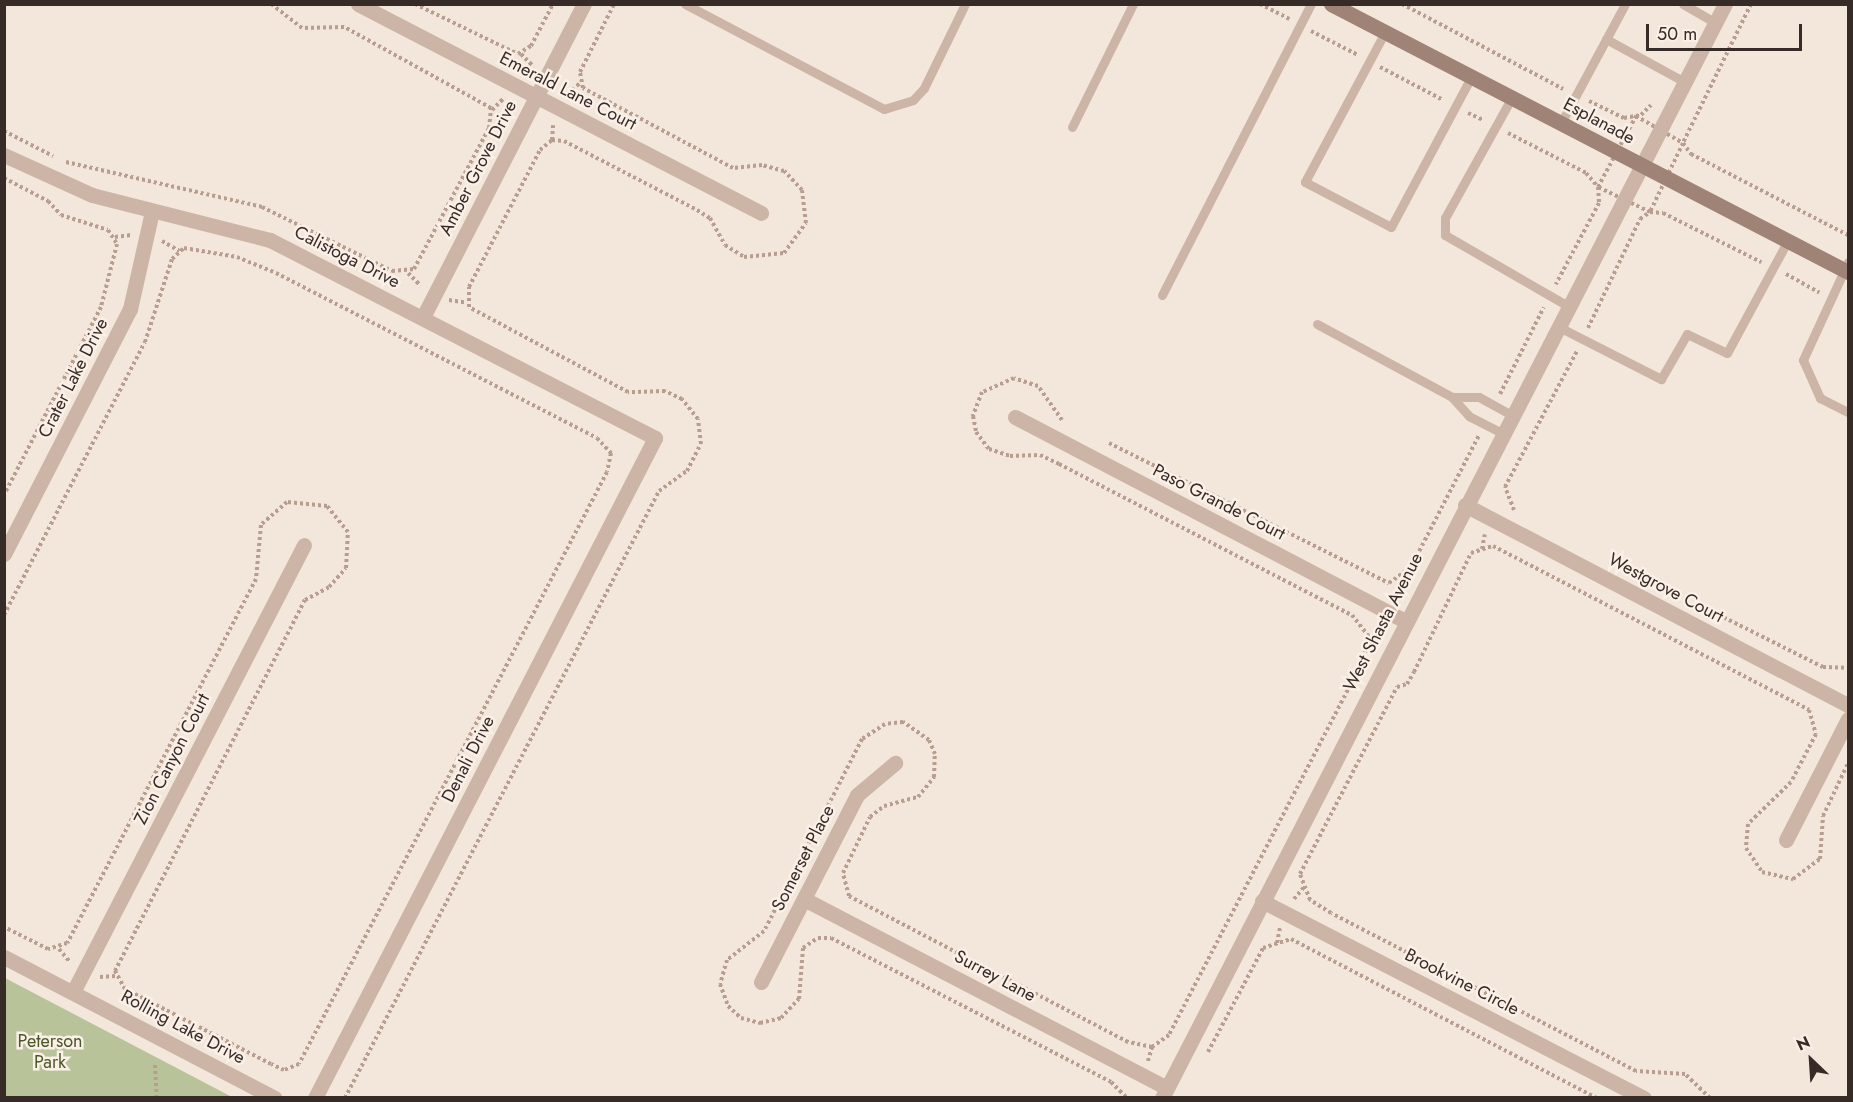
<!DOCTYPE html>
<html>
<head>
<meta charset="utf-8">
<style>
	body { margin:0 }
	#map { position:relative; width:1853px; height:1102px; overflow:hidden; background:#f3e6da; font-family:Jost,sans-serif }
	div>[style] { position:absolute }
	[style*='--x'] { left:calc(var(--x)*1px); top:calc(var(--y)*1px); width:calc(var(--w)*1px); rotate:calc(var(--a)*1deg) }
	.green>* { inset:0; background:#b8c39a }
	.path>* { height:4px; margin-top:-2px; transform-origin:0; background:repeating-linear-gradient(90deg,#b89e90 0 3px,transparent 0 6px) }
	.lane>* { height:9px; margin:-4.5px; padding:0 4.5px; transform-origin:4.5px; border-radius:4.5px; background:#ccb5a6 }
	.street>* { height:15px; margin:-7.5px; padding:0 7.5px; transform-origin:7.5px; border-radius:7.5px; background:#ccb5a6 }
	.secondary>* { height:15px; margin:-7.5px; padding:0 7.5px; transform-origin:7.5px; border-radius:7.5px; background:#a08377 }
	span { translate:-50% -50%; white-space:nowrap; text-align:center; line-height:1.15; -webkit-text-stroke:5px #faf0e7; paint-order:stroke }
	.street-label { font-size:18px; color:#372b27 }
	.park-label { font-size:18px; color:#4a5729 }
	.frame { position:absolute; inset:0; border:6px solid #372b27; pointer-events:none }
	.north { position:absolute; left:1781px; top:1030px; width:60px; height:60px; -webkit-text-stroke:4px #faf0e7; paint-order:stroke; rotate:335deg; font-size:16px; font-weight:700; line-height:24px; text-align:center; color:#372b27 }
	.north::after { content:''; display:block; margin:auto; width:21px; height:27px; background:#372b27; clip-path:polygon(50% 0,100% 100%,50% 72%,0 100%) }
	.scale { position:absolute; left:1646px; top:24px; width:156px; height:27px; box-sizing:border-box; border:3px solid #372b27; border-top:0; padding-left:8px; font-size:18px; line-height:21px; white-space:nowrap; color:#372b27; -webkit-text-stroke:4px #faf0e7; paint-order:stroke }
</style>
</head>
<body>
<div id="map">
	<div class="green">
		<div style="clip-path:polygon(4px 978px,5px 978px,232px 1097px,5px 1097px)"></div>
	</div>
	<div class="path">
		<div style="--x:415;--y:4;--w:114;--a:25.9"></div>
		<div style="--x:518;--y:54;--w:15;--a:-32"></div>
		<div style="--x:531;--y:46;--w:47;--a:-62.4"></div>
		<div style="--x:1260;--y:4;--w:33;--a:27"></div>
		<div style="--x:1402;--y:4;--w:182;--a:27.8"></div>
		<div style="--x:1751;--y:4;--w:155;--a:116.1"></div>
		<div style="--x:1683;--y:143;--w:14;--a:54"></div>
		<div style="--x:1691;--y:154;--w:177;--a:27.3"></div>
		<div style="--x:1311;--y:31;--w:53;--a:27.1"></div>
		<div style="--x:521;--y:54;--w:18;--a:45"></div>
		<div style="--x:1380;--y:67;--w:71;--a:27.6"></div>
		<div style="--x:568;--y:94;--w:16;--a:-43"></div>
		<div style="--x:1589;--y:101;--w:39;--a:26"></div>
		<div style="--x:1624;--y:118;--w:17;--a:-10"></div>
		<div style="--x:1641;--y:115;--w:14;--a:-45"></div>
		<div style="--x:492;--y:110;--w:18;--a:-45"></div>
		<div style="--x:1468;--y:113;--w:17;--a:25"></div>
		<div style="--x:1636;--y:116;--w:54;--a:29.9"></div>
		<div style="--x:1683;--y:143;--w:76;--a:115.6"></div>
		<div style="--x:1650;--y:212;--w:58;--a:-154.3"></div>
		<div style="--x:1598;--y:187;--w:81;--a:-61.8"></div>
		<div style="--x:4;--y:131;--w:55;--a:27"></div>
		<div style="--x:1508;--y:133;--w:88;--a:27.1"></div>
		<div style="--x:1586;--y:173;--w:18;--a:49"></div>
		<div style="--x:1598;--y:187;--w:16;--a:86"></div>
		<div style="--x:1599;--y:203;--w:92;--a:118"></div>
		<div style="--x:552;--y:140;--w:15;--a:-86"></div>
		<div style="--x:66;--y:162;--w:201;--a:12.9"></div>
		<div style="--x:262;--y:207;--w:145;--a:26.2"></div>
		<div style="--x:392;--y:271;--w:22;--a:-5"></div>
		<div style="--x:414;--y:269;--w:160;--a:-62"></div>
		<div style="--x:489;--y:128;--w:20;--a:-84"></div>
		<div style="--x:491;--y:108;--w:168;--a:-151.1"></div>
		<div style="--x:344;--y:27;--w:42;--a:178.6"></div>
		<div style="--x:302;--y:28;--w:39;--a:-142"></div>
		<div style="--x:4;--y:178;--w:50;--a:27.6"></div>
		<div style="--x:48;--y:201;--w:19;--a:47"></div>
		<div style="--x:61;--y:215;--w:49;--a:17.7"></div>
		<div style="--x:108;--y:230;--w:17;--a:57"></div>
		<div style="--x:117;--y:244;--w:65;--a:104.3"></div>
		<div style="--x:101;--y:307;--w:212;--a:117.3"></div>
		<div style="--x:115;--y:237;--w:16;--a:-7"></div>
		<div style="--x:162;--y:241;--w:20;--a:30"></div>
		<div style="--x:408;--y:273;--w:18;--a:45"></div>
		<div style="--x:1786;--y:274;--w:38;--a:29"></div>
		<div style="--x:449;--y:300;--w:18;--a:9"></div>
		<div style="--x:1588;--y:328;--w:121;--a:-64.5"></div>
		<div style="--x:1640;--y:219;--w:12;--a:-35"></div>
		<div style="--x:1650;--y:212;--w:13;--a:4"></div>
		<div style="--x:1663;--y:213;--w:110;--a:26.6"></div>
		<div style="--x:1500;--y:394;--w:97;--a:-63.2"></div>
		<div style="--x:1062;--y:420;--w:42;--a:-125.2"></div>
		<div style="--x:1038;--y:386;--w:25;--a:-162"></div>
		<div style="--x:1014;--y:378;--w:35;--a:156"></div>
		<div style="--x:982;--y:392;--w:26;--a:111"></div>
		<div style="--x:973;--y:416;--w:16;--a:79"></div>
		<div style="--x:976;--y:432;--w:21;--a:53"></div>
		<div style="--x:989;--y:449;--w:22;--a:18"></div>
		<div style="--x:1010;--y:456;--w:30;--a:-2"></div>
		<div style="--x:1040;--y:455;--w:21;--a:25"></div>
		<div style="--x:1059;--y:464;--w:330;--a:27.3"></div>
		<div style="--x:1352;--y:615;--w:29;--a:52"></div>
		<div style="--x:1370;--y:638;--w:39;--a:111"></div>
		<div style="--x:1356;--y:674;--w:407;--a:117.4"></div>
		<div style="--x:1169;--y:1035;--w:21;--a:145"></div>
		<div style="--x:1152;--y:1047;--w:25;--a:-168"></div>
		<div style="--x:1128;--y:1042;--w:315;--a:-152.4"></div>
		<div style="--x:849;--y:896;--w:24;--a:-105"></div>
		<div style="--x:843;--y:873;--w:62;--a:-64.3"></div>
		<div style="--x:870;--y:817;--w:18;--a:-38"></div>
		<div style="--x:884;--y:806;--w:35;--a:-15"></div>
		<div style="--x:918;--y:797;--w:26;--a:-51"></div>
		<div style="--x:934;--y:777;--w:23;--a:-88"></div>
		<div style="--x:935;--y:754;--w:15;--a:-113"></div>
		<div style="--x:929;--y:740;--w:32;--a:-145"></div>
		<div style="--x:903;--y:722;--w:18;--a:174"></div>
		<div style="--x:885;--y:724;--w:27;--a:147"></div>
		<div style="--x:862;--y:739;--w:216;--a:117"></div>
		<div style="--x:764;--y:931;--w:47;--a:141.9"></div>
		<div style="--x:727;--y:960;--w:25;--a:106"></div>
		<div style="--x:720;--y:984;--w:23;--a:70"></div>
		<div style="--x:728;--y:1006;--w:18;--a:43"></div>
		<div style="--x:741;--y:1018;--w:20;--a:15"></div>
		<div style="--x:760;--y:1023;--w:22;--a:-13"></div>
		<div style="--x:781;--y:1018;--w:26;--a:-47"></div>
		<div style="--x:799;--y:999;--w:51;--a:-85.5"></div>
		<div style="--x:803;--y:948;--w:18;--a:-34"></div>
		<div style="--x:818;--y:938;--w:13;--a:0"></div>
		<div style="--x:831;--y:938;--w:315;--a:27.2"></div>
		<div style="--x:1111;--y:1082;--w:23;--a:45"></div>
		<div style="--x:1109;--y:443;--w:313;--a:26.6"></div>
		<div style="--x:1389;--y:583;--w:27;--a:-36"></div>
		<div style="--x:1411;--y:567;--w:148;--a:-62.7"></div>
		<div style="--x:1514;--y:510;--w:25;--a:-111"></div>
		<div style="--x:1505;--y:487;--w:154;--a:-62.1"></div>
		<div style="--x:1482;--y:549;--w:15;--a:-79"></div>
		<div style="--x:1697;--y:604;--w:141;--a:26.6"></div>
		<div style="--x:1823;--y:667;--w:25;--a:2"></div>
		<div style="--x:4;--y:615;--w:307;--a:-62.7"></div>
		<div style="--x:145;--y:342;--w:87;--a:-72"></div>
		<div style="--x:172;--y:259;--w:16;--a:-43"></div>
		<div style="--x:184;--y:248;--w:54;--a:9.6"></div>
		<div style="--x:237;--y:257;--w:42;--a:22.3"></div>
		<div style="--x:276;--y:273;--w:361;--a:27.2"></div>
		<div style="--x:597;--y:438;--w:21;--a:47"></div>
		<div style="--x:611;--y:453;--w:19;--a:102"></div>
		<div style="--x:607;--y:472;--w:667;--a:117.49"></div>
		<div style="--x:299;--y:1064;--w:16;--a:158"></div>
		<div style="--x:284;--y:1070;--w:14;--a:-155"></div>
		<div style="--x:271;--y:1064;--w:164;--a:-152.8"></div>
		<div style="--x:125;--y:989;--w:21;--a:-119"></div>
		<div style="--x:115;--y:971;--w:417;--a:-62.9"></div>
		<div style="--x:305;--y:600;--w:27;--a:-28"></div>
		<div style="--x:329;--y:587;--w:25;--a:-48"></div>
		<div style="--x:346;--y:568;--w:36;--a:-87"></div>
		<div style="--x:348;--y:532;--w:33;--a:-129"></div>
		<div style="--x:327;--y:506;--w:40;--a:-174.3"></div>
		<div style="--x:287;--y:502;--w:35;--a:139"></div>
		<div style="--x:261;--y:525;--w:54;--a:95.3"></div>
		<div style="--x:256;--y:579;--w:410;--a:117.4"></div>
		<div style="--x:67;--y:943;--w:20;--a:162"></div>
		<div style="--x:48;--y:949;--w:49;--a:-153.4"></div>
		<div style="--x:1294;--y:899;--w:17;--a:-50"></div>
		<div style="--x:1277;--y:943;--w:16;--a:-79"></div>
		<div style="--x:59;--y:949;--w:16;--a:50"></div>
		<div style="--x:100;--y:977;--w:15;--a:-4"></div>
		<div style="--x:1208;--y:1052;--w:118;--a:-62.1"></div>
		<div style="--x:1263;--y:948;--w:29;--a:-18"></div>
		<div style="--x:1291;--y:939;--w:344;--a:27.5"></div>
		<div style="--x:1148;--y:1061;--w:15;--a:-74"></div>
		<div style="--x:155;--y:1065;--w:33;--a:87"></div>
		<div style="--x:345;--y:1098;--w:683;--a:-62.65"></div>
		<div style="--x:659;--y:491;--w:34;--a:-36"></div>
		<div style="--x:687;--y:471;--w:30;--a:-63"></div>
		<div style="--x:701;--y:444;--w:25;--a:-97"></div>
		<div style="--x:698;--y:419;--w:26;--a:-129"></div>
		<div style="--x:682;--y:399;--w:19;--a:-155"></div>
		<div style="--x:665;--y:391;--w:37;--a:178"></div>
		<div style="--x:628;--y:392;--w:180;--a:-151.9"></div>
		<div style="--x:469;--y:307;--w:20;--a:-90"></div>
		<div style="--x:469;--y:287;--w:154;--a:-62.6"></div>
		<div style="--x:540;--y:150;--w:16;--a:-40"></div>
		<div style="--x:552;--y:140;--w:12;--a:5"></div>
		<div style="--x:564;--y:141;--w:150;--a:27.4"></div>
		<div style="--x:697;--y:210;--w:15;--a:32"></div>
		<div style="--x:710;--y:218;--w:31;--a:61"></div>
		<div style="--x:725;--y:245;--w:22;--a:32"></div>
		<div style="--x:744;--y:257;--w:40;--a:-5.7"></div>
		<div style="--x:784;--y:253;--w:37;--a:-54"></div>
		<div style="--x:806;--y:223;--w:33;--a:-97"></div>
		<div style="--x:802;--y:190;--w:26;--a:-133"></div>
		<div style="--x:784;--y:171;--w:23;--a:-165"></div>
		<div style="--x:762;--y:165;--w:29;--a:174"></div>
		<div style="--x:733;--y:168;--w:170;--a:-151.9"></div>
		<div style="--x:583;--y:88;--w:16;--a:-101"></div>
		<div style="--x:580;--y:72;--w:76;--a:-63.4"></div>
		<div style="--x:1710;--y:1098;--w:35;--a:-136"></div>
		<div style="--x:1685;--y:1074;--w:49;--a:-176.5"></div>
		<div style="--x:1636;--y:1071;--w:343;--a:-152.6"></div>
		<div style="--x:1331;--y:913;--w:25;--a:-148"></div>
		<div style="--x:1310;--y:900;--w:28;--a:-111"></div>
		<div style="--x:1300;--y:874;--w:211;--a:-62.6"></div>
		<div style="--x:1397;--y:687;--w:10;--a:-17"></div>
		<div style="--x:1407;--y:684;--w:14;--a:-60"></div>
		<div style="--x:1414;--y:672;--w:132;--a:-64.4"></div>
		<div style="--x:1471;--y:553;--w:23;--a:-18"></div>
		<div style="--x:1493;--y:546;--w:356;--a:27.4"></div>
		<div style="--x:1809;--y:710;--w:25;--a:74"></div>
		<div style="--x:1816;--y:734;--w:54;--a:117.5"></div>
		<div style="--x:1791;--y:782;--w:60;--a:135.7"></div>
		<div style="--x:1748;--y:824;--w:24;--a:95"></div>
		<div style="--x:1746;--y:848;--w:29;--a:56"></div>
		<div style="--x:1762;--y:872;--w:32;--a:13"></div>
		<div style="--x:1793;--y:879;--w:34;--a:-37"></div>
		<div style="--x:1820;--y:859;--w:43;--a:-86"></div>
		<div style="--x:1823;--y:816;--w:59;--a:-64.7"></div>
	</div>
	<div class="lane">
		<div style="--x:685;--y:4;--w:225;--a:27.8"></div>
		<div style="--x:884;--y:109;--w:30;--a:-17"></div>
		<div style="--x:913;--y:100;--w:16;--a:-47"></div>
		<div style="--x:924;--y:88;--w:93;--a:-64"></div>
		<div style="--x:1683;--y:4;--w:38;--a:30"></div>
		<div style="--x:1385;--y:32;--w:170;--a:118.1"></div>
		<div style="--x:1305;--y:182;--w:97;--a:27.6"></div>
		<div style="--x:1391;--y:227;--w:170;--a:-61.9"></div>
		<div style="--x:1606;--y:39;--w:90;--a:28.6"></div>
		<div style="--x:1512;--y:97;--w:138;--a:119"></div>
		<div style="--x:1445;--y:218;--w:17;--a:90"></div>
		<div style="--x:1445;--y:235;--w:142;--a:30"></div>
		<div style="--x:1561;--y:123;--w:135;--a:-61.7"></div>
		<div style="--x:1072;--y:127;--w:137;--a:-63.6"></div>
		<div style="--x:1848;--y:262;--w:108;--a:114.7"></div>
		<div style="--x:1803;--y:360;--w:42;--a:65.9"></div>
		<div style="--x:1820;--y:398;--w:31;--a:27"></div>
		<div style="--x:1162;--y:295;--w:327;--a:-62.9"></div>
		<div style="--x:1317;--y:324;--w:153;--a:28.4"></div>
		<div style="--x:1557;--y:326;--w:117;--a:27"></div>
		<div style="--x:1661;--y:379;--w:52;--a:-60"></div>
		<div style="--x:1687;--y:334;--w:44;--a:25.4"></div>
		<div style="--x:1727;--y:353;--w:128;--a:-61.6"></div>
		<div style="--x:1502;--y:433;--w:37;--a:-153"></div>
		<div style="--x:1469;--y:416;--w:25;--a:-132"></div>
		<div style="--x:1452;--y:397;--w:27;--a:0"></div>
		<div style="--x:1479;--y:397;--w:38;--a:29"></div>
	</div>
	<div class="street">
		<div style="--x:358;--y:4;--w:454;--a:27.4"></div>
		<div style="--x:4;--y:155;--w:97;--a:24.4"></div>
		<div style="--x:92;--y:195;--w:184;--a:14.2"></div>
		<div style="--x:270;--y:240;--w:433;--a:27.2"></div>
		<div style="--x:655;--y:438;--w:742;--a:117.26"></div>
		<div style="--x:423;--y:317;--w:352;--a:-62.8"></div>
		<div style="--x:1015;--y:417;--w:441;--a:27.6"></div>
		<div style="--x:1465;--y:505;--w:432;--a:27.6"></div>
		<div style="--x:4;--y:554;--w:276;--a:-62.8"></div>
		<div style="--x:130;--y:309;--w:100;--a:-77.3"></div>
		<div style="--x:1786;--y:840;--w:136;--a:-62.9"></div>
		<div style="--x:804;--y:899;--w:409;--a:27.5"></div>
		<div style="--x:1262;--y:901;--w:430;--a:27.3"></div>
		<div style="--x:4;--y:957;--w:305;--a:27.5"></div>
		<div style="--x:761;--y:982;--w:210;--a:-62.8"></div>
		<div style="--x:857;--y:795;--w:50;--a:-40.1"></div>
		<div style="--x:73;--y:992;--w:503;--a:-62.67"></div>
		<div style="--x:1162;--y:1098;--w:1230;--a:-62.77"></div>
	</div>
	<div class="secondary">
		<div style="--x:1331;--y:4;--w:582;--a:27.4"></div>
	</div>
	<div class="street-label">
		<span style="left:568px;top:91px;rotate:27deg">Emerald Lane Court</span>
		<span style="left:1599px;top:121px;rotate:28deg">Esplanade</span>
		<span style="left:478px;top:168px;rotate:-63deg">Amber Grove Drive</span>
		<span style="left:347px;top:257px;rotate:27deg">Calistoga Drive</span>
		<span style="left:73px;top:378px;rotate:-63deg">Crater Lake Drive</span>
		<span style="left:1219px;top:502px;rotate:27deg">Paso Grande Court</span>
		<span style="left:1666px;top:588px;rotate:28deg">Westgrove Court</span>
		<span style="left:1383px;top:622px;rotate:-63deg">West Shasta Avenue</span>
		<span style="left:172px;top:759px;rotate:-63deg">Zion Canyon Court</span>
		<span style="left:468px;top:759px;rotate:-63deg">Denali Drive</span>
		<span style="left:803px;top:858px;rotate:-63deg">Somerset Place</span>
		<span style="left:995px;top:976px;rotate:28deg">Surrey Lane</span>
		<span style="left:1462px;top:982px;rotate:27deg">Brookvine Circle</span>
		<span style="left:183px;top:1027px;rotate:28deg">Rolling Lake Drive</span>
	</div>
	<div class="park-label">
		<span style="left:50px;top:1052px">Peterson<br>Park</span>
	</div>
	<div class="frame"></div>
	<div class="north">N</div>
	<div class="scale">50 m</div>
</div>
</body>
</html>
